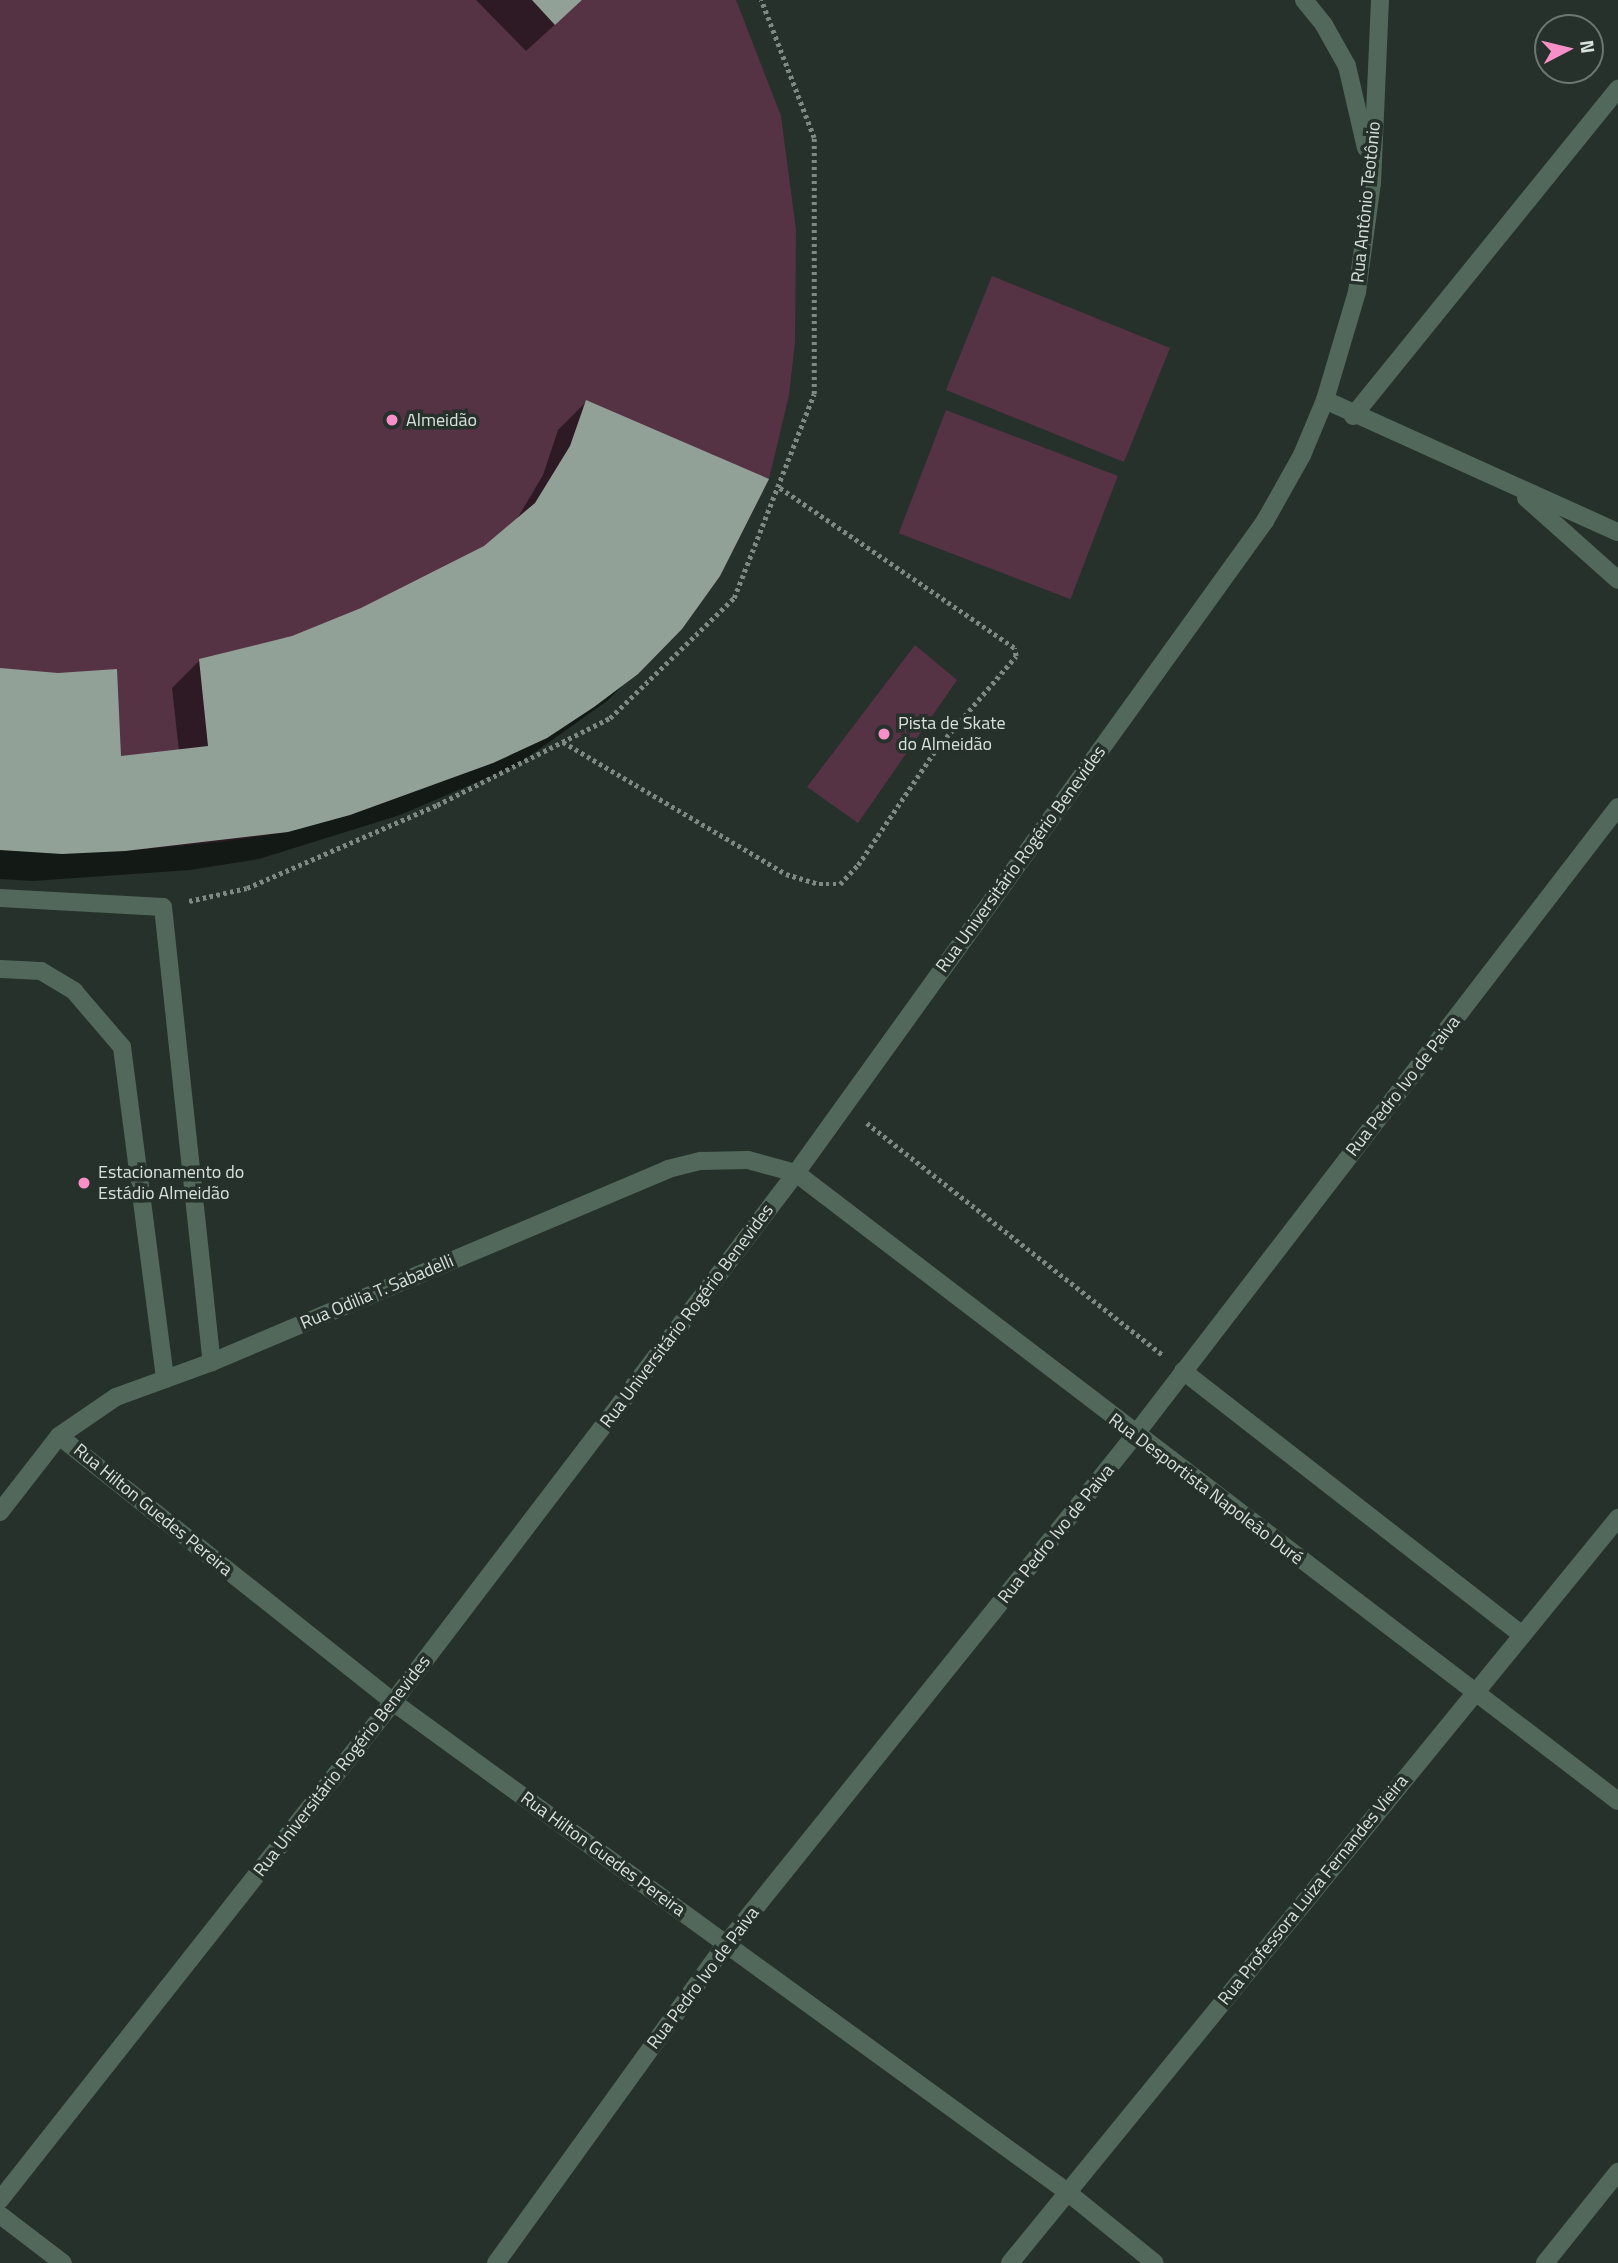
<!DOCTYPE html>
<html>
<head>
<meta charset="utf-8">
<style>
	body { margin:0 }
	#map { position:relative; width:1618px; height:2263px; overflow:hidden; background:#25312a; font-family:"Titillium Web",sans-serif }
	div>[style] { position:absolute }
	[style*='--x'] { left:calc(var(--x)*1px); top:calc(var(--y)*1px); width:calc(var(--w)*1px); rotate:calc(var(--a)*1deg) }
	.green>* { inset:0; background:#563245; transform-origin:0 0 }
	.shadow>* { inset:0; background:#0007 }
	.building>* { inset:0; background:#92a197 }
	.path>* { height:4.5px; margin-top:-2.25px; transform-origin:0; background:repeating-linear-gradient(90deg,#7f8983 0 3.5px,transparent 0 7px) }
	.minor>* { height:18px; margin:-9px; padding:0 9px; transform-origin:9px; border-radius:9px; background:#52685a }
	.dots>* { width:19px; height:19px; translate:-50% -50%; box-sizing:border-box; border:4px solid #25312a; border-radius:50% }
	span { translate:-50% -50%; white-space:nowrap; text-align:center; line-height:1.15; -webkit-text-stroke:7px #25312a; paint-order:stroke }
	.street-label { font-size:18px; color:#d9e1dc }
	.poi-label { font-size:18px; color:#d9e1dc }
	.left { translate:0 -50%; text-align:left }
	.north { position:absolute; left:1534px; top:14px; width:70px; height:70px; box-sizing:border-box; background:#25312a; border:2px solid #6d7771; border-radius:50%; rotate:83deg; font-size:19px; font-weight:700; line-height:28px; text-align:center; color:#d9e1dc }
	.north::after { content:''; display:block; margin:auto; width:24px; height:32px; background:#f98fc9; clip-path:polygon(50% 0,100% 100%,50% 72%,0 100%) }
</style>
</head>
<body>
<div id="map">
	<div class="green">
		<div style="clip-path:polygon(0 0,736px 0,781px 116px,796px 230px,795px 342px,789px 395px,769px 479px,720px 576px,682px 629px,638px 674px,547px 738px,493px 763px,350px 815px,288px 832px,219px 842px,125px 851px,0 850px)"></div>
		<div style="left:992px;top:276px;width:192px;height:123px;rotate:22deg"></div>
		<div style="left:946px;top:410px;width:184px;height:132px;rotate:21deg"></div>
		<div style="clip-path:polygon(915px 645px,957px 680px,858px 823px,807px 787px)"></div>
	</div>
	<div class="shadow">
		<div style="clip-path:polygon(476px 0,582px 0,526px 51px)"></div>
		<div style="clip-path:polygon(586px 402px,681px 628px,607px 701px,517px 765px,400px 815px,259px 859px,190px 870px,33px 881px,0 879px,0 670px,120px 758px,179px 751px,172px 688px,200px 660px,293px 638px,362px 610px,485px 548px,514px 524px,543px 475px,558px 430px)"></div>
	</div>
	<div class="building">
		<div style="clip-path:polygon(532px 0,582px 0,555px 25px)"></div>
		<div style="clip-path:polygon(586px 400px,769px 479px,720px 576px,682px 629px,638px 674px,594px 707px,547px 738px,493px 763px,350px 815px,288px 832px,125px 851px,62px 854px,0 850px,0 668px,58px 673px,117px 669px,121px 756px,208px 746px,199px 659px,292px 636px,361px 608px,484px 546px,535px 503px,570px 446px)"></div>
	</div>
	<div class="path">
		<div style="--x:563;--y:742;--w:259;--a:30.6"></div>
		<div style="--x:786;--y:874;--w:34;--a:17"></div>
		<div style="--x:819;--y:884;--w:21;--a:0"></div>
		<div style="--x:840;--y:884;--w:26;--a:-47"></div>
		<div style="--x:858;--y:865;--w:141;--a:-56"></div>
		<div style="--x:937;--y:748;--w:121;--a:-49.3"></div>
		<div style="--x:1016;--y:656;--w:8;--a:-104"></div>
		<div style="--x:1014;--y:648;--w:286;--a:-145.7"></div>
		<div style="--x:189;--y:901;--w:59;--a:-12.6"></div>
		<div style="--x:247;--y:888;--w:207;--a:-23.6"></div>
		<div style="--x:437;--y:805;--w:194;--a:-26.7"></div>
		<div style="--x:610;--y:718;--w:173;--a:-44.1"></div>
		<div style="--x:734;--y:598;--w:219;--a:-68.6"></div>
		<div style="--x:814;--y:394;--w:256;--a:-90"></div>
		<div style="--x:814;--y:138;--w:148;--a:-111"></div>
		<div style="--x:867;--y:1123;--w:376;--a:38.1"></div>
	</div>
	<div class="minor">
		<div style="--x:1304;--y:0;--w:32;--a:51"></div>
		<div style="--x:1324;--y:25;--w:47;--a:60.7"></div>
		<div style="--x:1347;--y:66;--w:84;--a:77"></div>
		<div style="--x:1325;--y:400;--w:321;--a:24.3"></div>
		<div style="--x:1353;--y:416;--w:421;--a:-51"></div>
		<div style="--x:1526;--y:498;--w:123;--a:41.7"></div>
		<div style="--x:0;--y:898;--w:163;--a:3.2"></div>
		<div style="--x:163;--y:907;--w:458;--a:83.9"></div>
		<div style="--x:0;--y:969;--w:41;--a:2.8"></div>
		<div style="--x:41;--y:971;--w:39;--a:31"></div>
		<div style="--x:74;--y:991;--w:74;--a:49.4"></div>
		<div style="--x:122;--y:1047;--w:335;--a:82.6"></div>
		<div style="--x:1183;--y:1371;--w:430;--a:37.9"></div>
		<div style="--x:59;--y:1436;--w:427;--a:38.5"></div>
		<div style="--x:393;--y:1702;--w:832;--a:36"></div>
		<div style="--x:1066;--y:2191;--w:114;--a:39"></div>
		<div style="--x:0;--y:1512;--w:96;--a:-52.2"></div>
		<div style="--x:59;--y:1436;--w:69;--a:-34.4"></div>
		<div style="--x:116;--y:1397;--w:102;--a:-20"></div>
		<div style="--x:212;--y:1362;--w:495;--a:-22.9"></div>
		<div style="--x:668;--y:1169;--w:34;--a:-14"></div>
		<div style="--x:701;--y:1161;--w:47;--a:-1.2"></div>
		<div style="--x:748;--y:1160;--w:50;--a:15.2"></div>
		<div style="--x:796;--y:1173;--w:1034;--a:37.38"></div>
		<div style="--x:0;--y:2200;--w:634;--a:-51.72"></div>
		<div style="--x:393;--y:1702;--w:665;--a:-52.7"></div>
		<div style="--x:796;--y:1173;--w:803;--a:-54.27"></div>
		<div style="--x:1265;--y:521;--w:76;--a:-60.7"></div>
		<div style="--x:1302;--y:455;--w:60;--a:-67.3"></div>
		<div style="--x:1325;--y:400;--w:113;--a:-73.5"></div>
		<div style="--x:1357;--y:292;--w:110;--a:-82.2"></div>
		<div style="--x:1372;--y:183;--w:183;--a:-87.5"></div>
		<div style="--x:0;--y:2215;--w:79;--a:37.3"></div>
		<div style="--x:496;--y:2263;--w:395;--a:-54.2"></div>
		<div style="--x:727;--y:1943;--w:652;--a:-51.23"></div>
		<div style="--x:1135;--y:1435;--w:792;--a:-52.44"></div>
		<div style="--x:1010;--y:2263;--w:962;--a:-50.78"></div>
		<div style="--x:1545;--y:2263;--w:117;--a:-51.3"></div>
	</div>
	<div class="dots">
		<div style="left:392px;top:420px;background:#f98fc9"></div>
		<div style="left:884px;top:734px;background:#f98fc9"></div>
		<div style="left:84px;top:1183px;background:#f98fc9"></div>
	</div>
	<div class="street-label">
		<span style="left:1366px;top:202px;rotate:-84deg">Rua Antônio Teotônio</span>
		<span style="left:1021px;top:859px;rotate:-54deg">Rua Universitário Rogério Benevides</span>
		<span style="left:1403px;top:1086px;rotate:-52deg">Rua Pedro Ivo de Paiva</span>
		<span style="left:377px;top:1292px;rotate:-23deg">Rua Odilia T. Sabadelli</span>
		<span style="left:687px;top:1316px;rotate:-53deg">Rua Universitário Rogério Benevides</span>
		<span style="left:1206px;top:1489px;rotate:37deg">Rua Desportista Napoleão Duré</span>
		<span style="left:153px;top:1510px;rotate:39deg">Rua Hilton Guedes Pereira</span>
		<span style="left:1056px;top:1534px;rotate:-51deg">Rua Pedro Ivo de Paiva</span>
		<span style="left:342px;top:1766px;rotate:-52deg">Rua Universitário Rogério Benevides</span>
		<span style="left:603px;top:1854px;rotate:36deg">Rua Hilton Guedes Pereira</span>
		<span style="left:1313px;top:1890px;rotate:-51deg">Rua Professora Luiza Fernandes Vieira</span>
		<span style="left:703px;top:1978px;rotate:-53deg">Rua Pedro Ivo de Paiva</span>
	</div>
	<div class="poi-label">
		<span class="left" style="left:406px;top:420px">Almeidão</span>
		<span class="left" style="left:898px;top:734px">Pista de Skate<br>do Almeidão</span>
		<span class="left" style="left:98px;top:1183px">Estacionamento do<br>Estádio Almeidão</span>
	</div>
	<div class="north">N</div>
</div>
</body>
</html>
